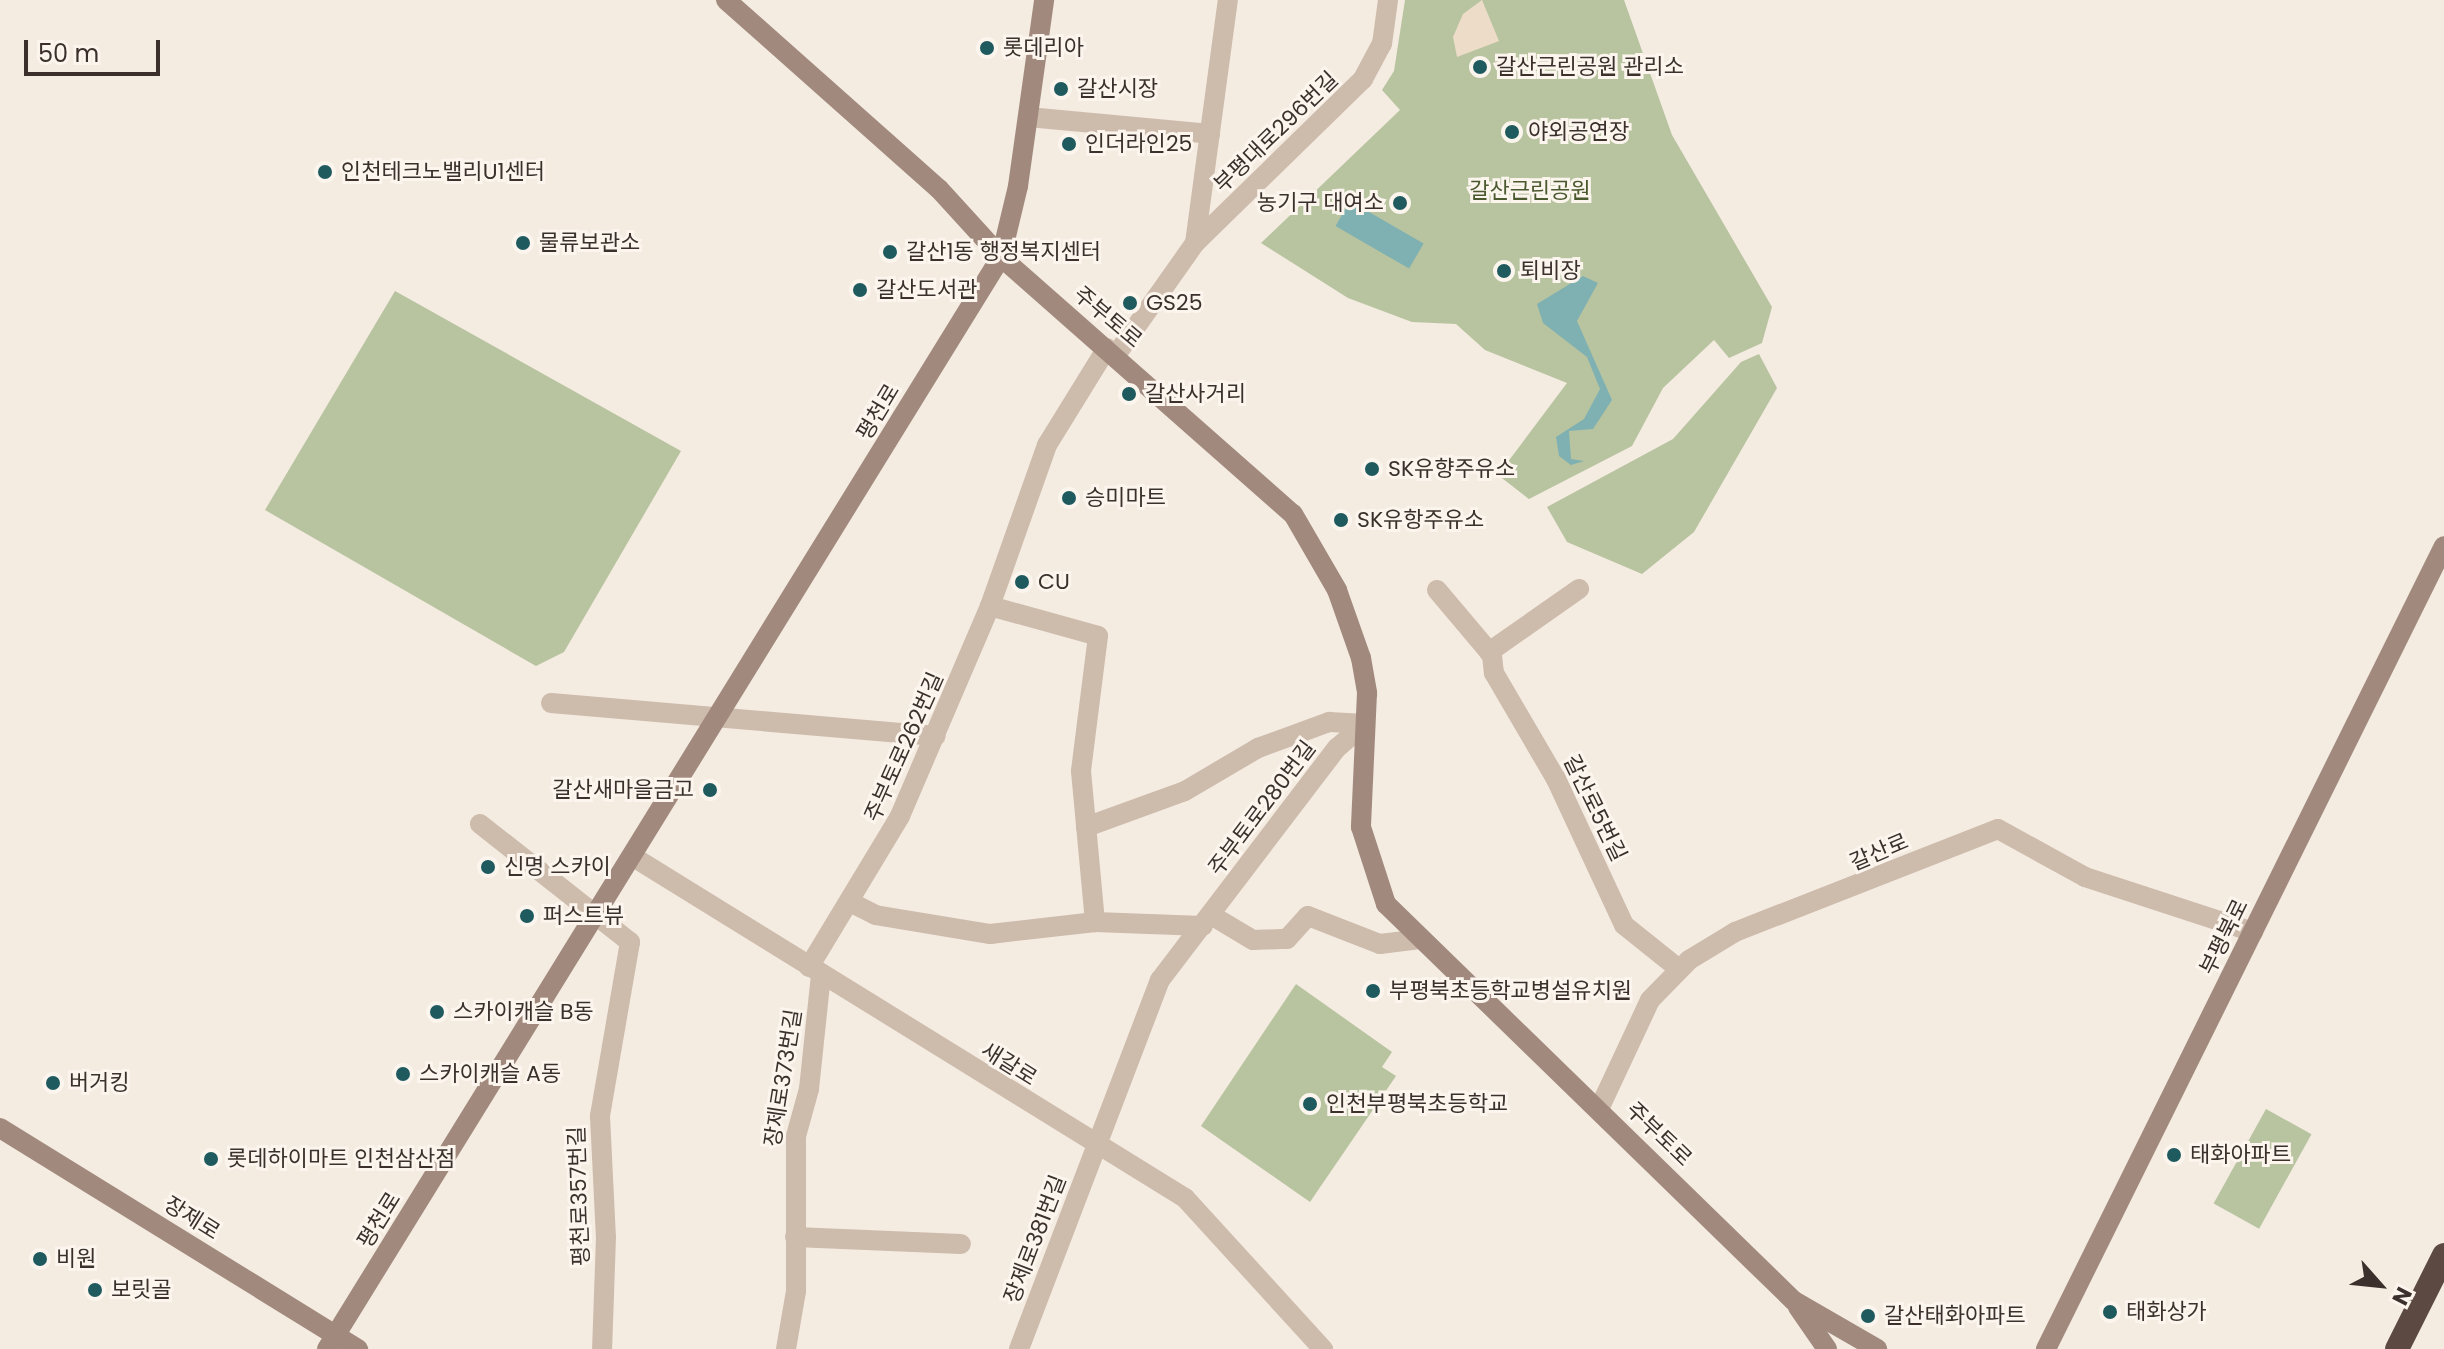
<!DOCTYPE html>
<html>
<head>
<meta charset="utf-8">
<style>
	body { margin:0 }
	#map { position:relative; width:2444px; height:1349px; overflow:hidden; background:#f4ebe1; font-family:Poppins,"Noto Sans KR",sans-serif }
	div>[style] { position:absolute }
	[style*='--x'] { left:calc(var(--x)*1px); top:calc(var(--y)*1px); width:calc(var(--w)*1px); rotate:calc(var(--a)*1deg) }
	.green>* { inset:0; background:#b8c4a0; transform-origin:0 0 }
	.plaza>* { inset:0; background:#ecdcc8 }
	.water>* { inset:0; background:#7fb0b2; transform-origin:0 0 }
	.street>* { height:20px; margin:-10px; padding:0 10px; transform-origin:10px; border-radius:10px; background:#cdbbac }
	.secondary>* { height:20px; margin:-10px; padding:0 10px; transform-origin:10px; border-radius:10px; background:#a18a7d }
	.highway>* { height:24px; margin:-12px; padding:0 12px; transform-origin:12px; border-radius:12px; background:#5c4a42 }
	.dots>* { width:22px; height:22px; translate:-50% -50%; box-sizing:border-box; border:4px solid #fbf5ee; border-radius:50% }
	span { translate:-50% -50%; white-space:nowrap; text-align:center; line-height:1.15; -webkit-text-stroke:6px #fbf5ee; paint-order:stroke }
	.poi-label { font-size:22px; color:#3b302b }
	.left { translate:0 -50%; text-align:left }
	.right { translate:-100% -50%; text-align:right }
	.street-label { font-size:22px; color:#3b302b }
	.park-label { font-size:22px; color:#4a5a2e }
	.north { position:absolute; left:2340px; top:1245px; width:80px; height:80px; -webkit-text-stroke:6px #fbf5ee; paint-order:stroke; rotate:117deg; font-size:22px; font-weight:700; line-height:32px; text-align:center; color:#3b302b }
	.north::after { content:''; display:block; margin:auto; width:28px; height:36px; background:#3b302b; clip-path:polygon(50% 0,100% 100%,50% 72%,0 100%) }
	.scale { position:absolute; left:24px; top:40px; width:136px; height:36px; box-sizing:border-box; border:4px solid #3b302b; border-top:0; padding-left:10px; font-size:24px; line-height:28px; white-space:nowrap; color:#3b302b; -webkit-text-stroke:6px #fbf5ee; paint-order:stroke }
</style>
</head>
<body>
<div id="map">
	<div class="green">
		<div style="clip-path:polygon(1405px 0,1624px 0,1672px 135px,1772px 307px,1762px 343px,1729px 358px,1714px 340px,1663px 388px,1632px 446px,1529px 499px,1498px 475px,1567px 383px,1485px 350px,1456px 324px,1412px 322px,1348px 298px,1261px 243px,1400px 110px,1382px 90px,1394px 71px)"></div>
		<div style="clip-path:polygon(395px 291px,681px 451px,564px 652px,536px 666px,265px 510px)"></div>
		<div style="clip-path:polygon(1759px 354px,1777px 388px,1694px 532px,1642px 574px,1567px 542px,1547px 507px,1673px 439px,1741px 362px)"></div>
		<div style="clip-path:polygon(1296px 984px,1392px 1052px,1382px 1067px,1396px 1076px,1310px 1202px,1201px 1126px)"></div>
		<div style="left:2266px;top:1109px;width:52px;height:108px;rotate:29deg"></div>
	</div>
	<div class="plaza">
		<div style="clip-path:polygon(1482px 0,1499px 41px,1457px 57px,1453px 37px,1463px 14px)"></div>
	</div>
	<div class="water">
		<div style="left:1350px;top:201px;width:85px;height:29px;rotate:30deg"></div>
		<div style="clip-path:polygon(1583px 276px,1598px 283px,1577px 321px,1612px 400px,1593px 429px,1569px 431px,1571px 459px,1584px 461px,1571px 465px,1559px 456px,1556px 437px,1584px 419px,1600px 389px,1587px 357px,1543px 323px,1537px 304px)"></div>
	</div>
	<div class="street">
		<div style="--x:1028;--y:117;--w:183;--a:5.3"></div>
		<div style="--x:1195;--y:243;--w:245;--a:-82.3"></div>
		<div style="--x:1116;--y:355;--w:137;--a:-54.8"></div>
		<div style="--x:1195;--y:243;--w:235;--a:-44.3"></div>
		<div style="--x:1363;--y:79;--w:40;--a:-62"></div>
		<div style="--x:1382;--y:44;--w:44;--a:-82.2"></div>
		<div style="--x:1437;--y:590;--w:85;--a:49.8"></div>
		<div style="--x:1492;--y:655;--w:18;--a:84"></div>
		<div style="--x:1494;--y:673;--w:123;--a:59.7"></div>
		<div style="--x:1556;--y:779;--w:161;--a:65"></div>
		<div style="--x:1624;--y:925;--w:70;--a:38.7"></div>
		<div style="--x:990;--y:606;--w:112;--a:15.5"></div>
		<div style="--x:1098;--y:636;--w:136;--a:97.2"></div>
		<div style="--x:1081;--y:771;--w:152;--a:84.7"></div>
		<div style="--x:1489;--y:652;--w:110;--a:-35"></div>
		<div style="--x:551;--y:703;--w:386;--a:4.9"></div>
		<div style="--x:480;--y:824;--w:191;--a:38.2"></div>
		<div style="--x:630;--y:942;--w:177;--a:99.8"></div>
		<div style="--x:600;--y:1116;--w:121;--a:87.2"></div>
		<div style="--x:606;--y:1237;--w:112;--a:92"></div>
		<div style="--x:1086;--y:827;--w:105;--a:-20"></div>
		<div style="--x:1185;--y:791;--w:85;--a:-30.5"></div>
		<div style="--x:1258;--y:748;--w:76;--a:-20.1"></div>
		<div style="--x:1329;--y:722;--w:36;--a:3"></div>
		<div style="--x:635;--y:858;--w:647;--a:31.72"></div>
		<div style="--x:1185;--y:1198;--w:205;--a:47.6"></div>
		<div style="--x:850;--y:902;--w:28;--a:27"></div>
		<div style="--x:875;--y:915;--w:117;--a:9.4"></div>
		<div style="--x:990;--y:934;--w:106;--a:-6.5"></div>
		<div style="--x:1095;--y:922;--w:108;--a:2.1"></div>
		<div style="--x:1211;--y:915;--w:49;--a:30.8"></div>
		<div style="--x:1253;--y:940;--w:34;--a:-2"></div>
		<div style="--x:1287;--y:939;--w:31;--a:-48"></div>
		<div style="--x:1308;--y:916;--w:77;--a:21.3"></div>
		<div style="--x:1380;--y:944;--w:38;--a:-7"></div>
		<div style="--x:809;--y:967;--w:176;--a:-58.9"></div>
		<div style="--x:900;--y:816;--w:228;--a:-66.8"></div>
		<div style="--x:990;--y:606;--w:171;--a:-70.5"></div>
		<div style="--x:1047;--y:445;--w:114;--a:-58.3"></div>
		<div style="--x:1599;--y:1109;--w:120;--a:-64.9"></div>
		<div style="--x:1650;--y:1000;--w:56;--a:-45.7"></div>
		<div style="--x:1689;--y:960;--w:54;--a:-31.3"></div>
		<div style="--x:1735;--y:932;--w:282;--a:-21.4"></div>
		<div style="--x:1998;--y:829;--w:99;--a:28.9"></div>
		<div style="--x:2085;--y:877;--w:177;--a:18.1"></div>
		<div style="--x:795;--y:1237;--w:166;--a:2.4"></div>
		<div style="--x:786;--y:1349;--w:59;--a:-80.2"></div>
		<div style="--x:796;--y:1291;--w:155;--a:-90"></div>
		<div style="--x:796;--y:1136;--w:49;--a:-74.5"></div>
		<div style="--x:809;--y:1089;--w:115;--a:-84"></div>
		<div style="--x:1019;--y:1349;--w:395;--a:-69.1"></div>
		<div style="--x:1160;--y:980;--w:292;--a:-52.7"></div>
		<div style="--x:1337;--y:748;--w:37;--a:-41"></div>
	</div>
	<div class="secondary">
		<div style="--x:726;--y:0;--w:285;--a:41.6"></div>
		<div style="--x:939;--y:189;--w:92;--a:47.6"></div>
		<div style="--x:1001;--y:257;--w:389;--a:41.4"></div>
		<div style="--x:1293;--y:514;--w:88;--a:59.9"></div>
		<div style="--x:1337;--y:590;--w:72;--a:70.6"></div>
		<div style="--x:1361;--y:658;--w:36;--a:80"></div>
		<div style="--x:1367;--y:693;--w:134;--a:92.6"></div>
		<div style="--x:1361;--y:827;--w:81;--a:72"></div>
		<div style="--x:1386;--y:904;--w:569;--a:44.22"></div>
		<div style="--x:1794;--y:1301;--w:96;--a:30"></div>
		<div style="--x:0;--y:1128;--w:421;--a:31.7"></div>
		<div style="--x:1798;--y:1307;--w:51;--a:55.4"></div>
		<div style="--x:327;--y:1349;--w:1283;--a:-58.32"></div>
		<div style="--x:1001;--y:257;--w:73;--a:-76.5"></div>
		<div style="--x:1018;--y:186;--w:188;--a:-82"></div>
		<div style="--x:2046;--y:1349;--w:896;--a:-63.64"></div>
	</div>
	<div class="highway">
		<div style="--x:2397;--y:1349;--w:105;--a:-63.4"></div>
	</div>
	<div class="dots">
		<div style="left:987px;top:48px;background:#1f5a5e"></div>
		<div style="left:1480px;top:67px;background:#1f5a5e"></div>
		<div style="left:1061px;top:89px;background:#1f5a5e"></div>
		<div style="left:1512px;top:132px;background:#1f5a5e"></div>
		<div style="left:1069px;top:144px;background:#1f5a5e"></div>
		<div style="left:325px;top:172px;background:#1f5a5e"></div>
		<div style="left:1400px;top:203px;background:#1f5a5e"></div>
		<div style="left:523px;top:243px;background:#1f5a5e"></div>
		<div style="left:890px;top:252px;background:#1f5a5e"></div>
		<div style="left:1504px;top:271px;background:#1f5a5e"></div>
		<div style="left:860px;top:290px;background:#1f5a5e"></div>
		<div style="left:1130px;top:303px;background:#1f5a5e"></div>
		<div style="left:1129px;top:394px;background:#1f5a5e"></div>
		<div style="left:1372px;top:469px;background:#1f5a5e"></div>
		<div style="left:1069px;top:498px;background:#1f5a5e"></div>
		<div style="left:1341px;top:520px;background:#1f5a5e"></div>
		<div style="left:1022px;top:582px;background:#1f5a5e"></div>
		<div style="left:710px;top:790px;background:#1f5a5e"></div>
		<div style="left:488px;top:867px;background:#1f5a5e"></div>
		<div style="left:527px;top:916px;background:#1f5a5e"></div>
		<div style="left:1373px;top:991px;background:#1f5a5e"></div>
		<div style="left:437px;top:1012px;background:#1f5a5e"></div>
		<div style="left:403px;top:1074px;background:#1f5a5e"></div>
		<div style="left:53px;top:1083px;background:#1f5a5e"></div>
		<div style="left:1310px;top:1104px;background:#1f5a5e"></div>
		<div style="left:2174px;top:1155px;background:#1f5a5e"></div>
		<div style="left:211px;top:1159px;background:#1f5a5e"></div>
		<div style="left:40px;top:1259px;background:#1f5a5e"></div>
		<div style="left:95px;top:1290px;background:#1f5a5e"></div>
		<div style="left:2110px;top:1312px;background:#1f5a5e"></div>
		<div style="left:1868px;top:1316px;background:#1f5a5e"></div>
	</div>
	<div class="poi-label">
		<span class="left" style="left:1003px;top:48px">롯데리아</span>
		<span class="left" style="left:1496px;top:67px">갈산근린공원 관리소</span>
		<span class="left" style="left:1077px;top:89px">갈산시장</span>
		<span class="left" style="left:1528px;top:132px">야외공연장</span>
		<span class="left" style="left:1085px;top:144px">인더라인25</span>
		<span class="left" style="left:341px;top:172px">인천테크노밸리U1센터</span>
		<span class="right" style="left:1384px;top:203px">농기구 대여소</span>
		<span class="left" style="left:539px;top:243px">물류보관소</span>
		<span class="left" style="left:906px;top:252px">갈산1동 행정복지센터</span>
		<span class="left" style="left:1520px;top:271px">퇴비장</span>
		<span class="left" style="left:876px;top:290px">갈산도서관</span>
		<span class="left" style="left:1146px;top:303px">GS25</span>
		<span class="left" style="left:1145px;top:394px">갈산사거리</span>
		<span class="left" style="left:1388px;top:469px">SK유향주유소</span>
		<span class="left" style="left:1085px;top:498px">승미마트</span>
		<span class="left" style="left:1357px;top:520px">SK유항주유소</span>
		<span class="left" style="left:1038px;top:582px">CU</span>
		<span class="right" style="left:694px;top:790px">갈산새마을금고</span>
		<span class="left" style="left:504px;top:867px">신명 스카이</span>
		<span class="left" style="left:543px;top:916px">퍼스트뷰</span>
		<span class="left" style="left:1389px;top:991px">부평북초등학교병설유치원</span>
		<span class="left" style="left:453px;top:1012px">스카이캐슬 B동</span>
		<span class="left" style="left:419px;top:1074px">스카이캐슬 A동</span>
		<span class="left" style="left:69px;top:1083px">버거킹</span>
		<span class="left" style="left:1326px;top:1104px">인천부평북초등학교</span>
		<span class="left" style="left:2190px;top:1155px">태화아파트</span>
		<span class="left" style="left:227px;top:1159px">롯데하이마트 인천삼산점</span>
		<span class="left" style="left:56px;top:1259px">비원</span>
		<span class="left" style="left:111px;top:1290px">보릿골</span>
		<span class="left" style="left:2126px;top:1312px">태화상가</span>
		<span class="left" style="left:1884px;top:1316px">갈산태화아파트</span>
	</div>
	<div class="street-label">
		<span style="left:1276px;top:132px;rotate:-44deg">부평대로296번길</span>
		<span style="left:1108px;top:317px;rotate:40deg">주부토로</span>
		<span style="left:878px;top:412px;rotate:-59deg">평천로</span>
		<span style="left:904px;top:747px;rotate:-66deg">주부토로262번길</span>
		<span style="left:1262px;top:808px;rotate:-53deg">주부토로280번길</span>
		<span style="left:1595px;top:808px;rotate:64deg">갈산로5번길</span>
		<span style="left:1879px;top:852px;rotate:-23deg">갈산로</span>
		<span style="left:2224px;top:937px;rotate:-64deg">부평북로</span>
		<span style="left:1009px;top:1064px;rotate:32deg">새갈로</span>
		<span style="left:783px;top:1078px;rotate:-81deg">장제로373번길</span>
		<span style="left:1659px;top:1134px;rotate:44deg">주부토로</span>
		<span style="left:579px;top:1196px;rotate:-92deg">평천로357번길</span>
		<span style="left:192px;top:1218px;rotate:32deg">장제로</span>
		<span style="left:379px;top:1220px;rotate:-58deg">평천로</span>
		<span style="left:1035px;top:1239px;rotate:-69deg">장제로381번길</span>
	</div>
	<div class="park-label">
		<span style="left:1530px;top:191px">갈산근린공원</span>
	</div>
	<div class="north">N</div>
	<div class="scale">50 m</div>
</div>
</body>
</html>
